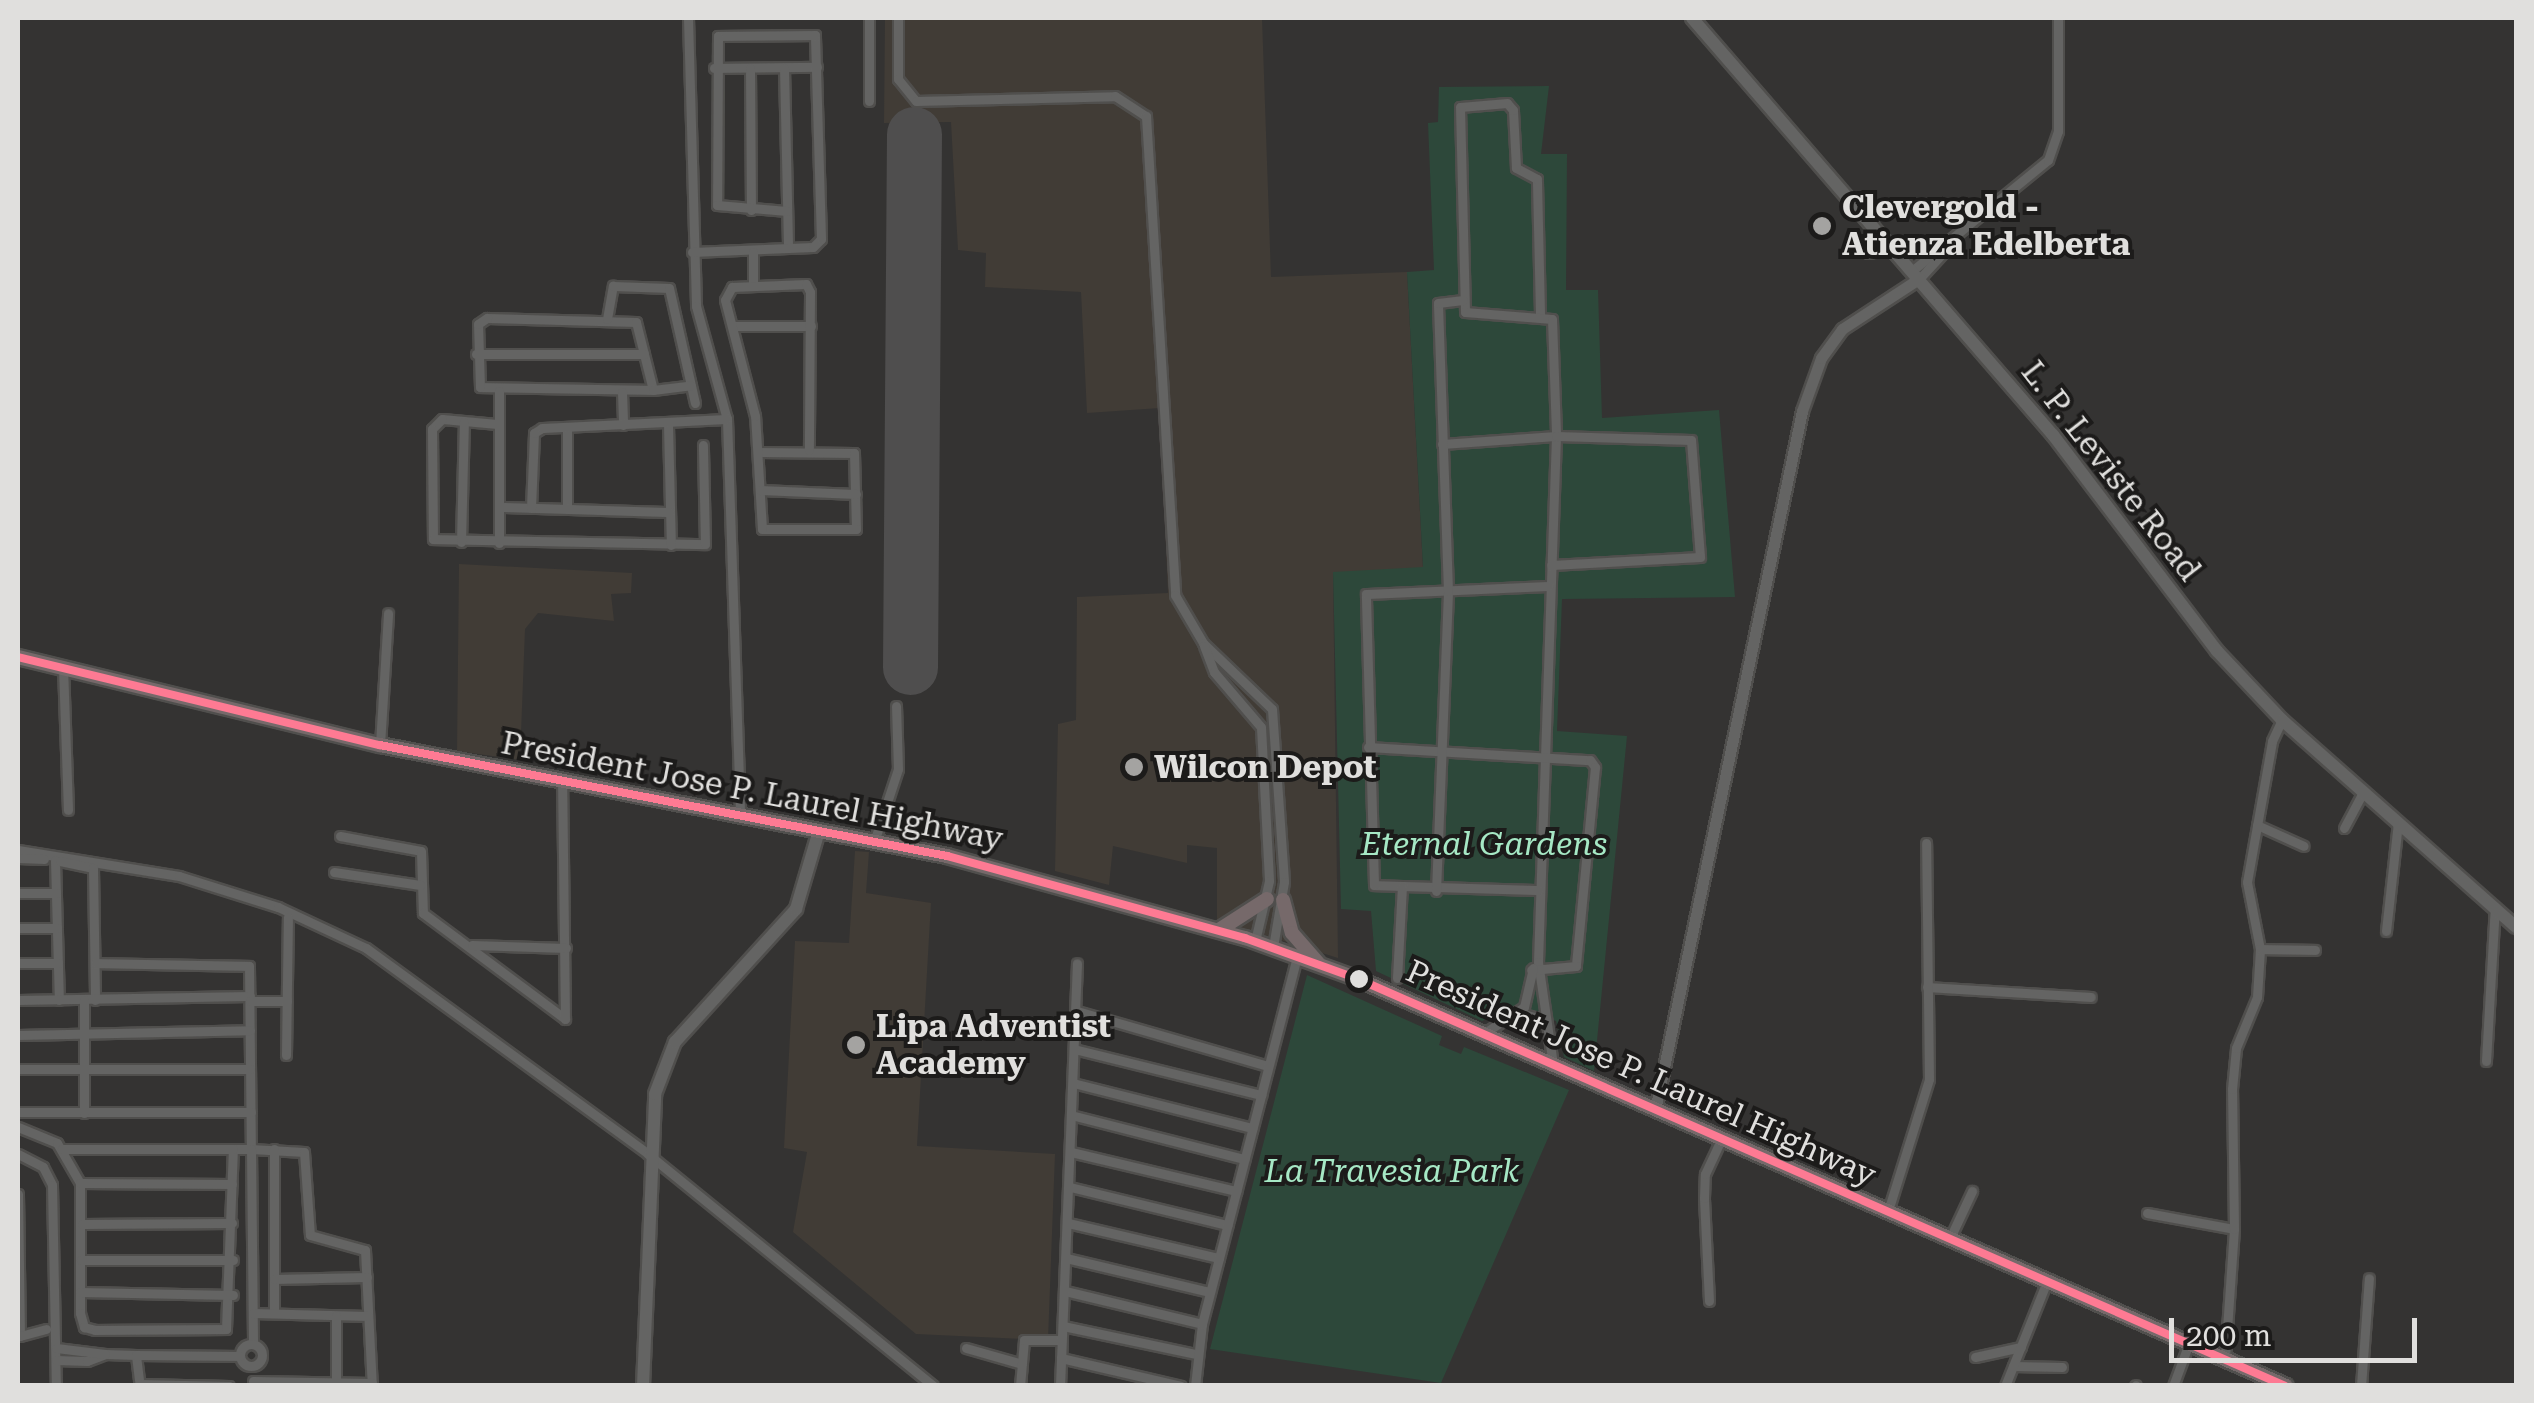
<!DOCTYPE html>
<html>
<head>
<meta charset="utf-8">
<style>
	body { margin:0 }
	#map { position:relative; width:2534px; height:1403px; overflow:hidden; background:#343332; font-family:"Roboto Serif",serif }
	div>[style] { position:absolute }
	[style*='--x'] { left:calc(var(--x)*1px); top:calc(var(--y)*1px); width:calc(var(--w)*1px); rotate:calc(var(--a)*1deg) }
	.built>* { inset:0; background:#413c36 }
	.green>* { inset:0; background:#2d483a }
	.runway>* { height:55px; margin:-27.5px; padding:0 27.5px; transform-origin:27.5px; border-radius:27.5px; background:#4f4e4e }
	.roads { filter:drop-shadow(2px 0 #504f4d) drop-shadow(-2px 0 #504f4d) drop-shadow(0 2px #504f4d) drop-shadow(0 -2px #504f4d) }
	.minor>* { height:9px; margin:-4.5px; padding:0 4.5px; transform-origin:4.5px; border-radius:4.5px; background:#646463 }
	.minor>.ring { margin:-4.5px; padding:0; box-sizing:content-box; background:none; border:9px solid #646463; border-radius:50% }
	.tertiary>* { height:11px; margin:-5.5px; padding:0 5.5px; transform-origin:5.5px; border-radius:5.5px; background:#646463 }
	.secondary>* { height:12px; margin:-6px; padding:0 6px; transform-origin:6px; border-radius:6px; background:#646463 }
	.trunk>* { height:14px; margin:-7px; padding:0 7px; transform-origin:7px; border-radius:7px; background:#76696a }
	.bus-1>* { height:8px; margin:-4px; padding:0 4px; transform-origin:4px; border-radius:4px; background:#fe7a93 }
	.dots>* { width:28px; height:28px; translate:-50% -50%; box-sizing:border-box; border:5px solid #1c1b1a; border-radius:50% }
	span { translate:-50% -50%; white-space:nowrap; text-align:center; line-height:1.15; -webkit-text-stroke:8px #1c1b1a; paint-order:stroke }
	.poi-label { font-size:32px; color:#e0dfdd; font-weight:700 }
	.left { translate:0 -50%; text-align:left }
	.street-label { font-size:32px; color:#e0dfdd }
	.park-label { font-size:32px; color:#a6e8c5; font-style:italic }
	.frame { position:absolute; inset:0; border:20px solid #e0dfdd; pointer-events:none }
	.scale { position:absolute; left:2169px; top:1318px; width:248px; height:45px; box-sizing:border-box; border:5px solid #e0dfdd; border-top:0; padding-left:12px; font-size:30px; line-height:35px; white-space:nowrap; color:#e0dfdd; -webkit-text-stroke:8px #1c1b1a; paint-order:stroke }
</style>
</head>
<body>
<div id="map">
	<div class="built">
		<div style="clip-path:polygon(885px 18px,1262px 18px,1271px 277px,1407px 272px,1423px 568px,1333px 573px,1338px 958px,1217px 920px,1217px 848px,1187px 845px,1187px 863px,1113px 846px,1109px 885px,1055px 871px,1058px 724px,1076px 720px,1077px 597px,1168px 593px,1160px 408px,1087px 413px,1081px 292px,985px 287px,986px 253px,958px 250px,951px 122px,884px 123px)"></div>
		<div style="clip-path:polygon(459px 564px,632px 573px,631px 593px,611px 594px,614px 621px,538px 613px,525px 629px,520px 760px,457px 751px)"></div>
		<div style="clip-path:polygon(855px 851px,869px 852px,866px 893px,931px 903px,917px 1146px,1055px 1154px,1048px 1340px,916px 1334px,793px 1232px,807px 1152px,784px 1148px,795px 941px,849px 943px)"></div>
	</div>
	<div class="green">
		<div style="clip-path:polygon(1549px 86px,1541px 154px,1567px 154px,1566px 290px,1598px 290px,1602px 418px,1719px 410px,1735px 597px,1562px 599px,1557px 731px,1627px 736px,1594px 1071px,1564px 1057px,1556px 1021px,1516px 1005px,1482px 1021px,1376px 971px,1371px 911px,1341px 909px,1333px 572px,1423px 567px,1407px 272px,1434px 270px,1428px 123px,1438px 122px,1439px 87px)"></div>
		<div style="clip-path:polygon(1307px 975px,1442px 1036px,1439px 1045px,1461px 1054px,1464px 1047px,1569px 1090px,1441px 1383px,1210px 1349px)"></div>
	</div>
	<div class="runway">
		<div style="--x:910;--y:667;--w:533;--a:-89.57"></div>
	</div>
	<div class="roads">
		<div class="minor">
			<div style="--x:688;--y:18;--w:288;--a:88.4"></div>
			<div style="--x:696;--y:306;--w:117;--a:74.7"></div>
			<div style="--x:727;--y:419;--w:396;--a:88.1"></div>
			<div style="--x:869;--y:18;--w:83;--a:90"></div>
			<div style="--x:898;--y:18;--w:61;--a:90"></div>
			<div style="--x:898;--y:79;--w:28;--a:51"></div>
			<div style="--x:916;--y:101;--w:199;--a:-1.4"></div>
			<div style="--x:1115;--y:96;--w:37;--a:33"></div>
			<div style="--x:1146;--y:116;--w:480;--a:86.5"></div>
			<div style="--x:1175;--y:595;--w:56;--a:59.7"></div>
			<div style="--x:1203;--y:643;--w:95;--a:43.7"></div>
			<div style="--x:1272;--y:709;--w:173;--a:86"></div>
			<div style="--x:1284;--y:882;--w:66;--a:99.6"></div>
			<div style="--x:714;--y:68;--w:103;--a:-0.6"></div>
			<div style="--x:750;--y:68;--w:142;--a:89.6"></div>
			<div style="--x:784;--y:68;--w:180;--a:88.7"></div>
			<div style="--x:692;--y:252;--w:121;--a:-2.4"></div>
			<div style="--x:813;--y:247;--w:11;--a:-45"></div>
			<div style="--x:821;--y:239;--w:204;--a:-91.7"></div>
			<div style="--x:815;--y:35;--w:97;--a:179.4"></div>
			<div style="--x:718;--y:36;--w:169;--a:90.3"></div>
			<div style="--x:717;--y:205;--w:70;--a:4.9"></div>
			<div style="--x:753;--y:252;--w:33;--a:90"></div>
			<div style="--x:1868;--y:253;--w:25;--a:-9"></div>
			<div style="--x:1913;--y:270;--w:174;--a:-39.2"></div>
			<div style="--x:2048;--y:160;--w:31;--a:-71"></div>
			<div style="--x:2058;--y:131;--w:113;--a:-90"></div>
			<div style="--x:1920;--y:278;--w:52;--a:-47.4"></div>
			<div style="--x:1540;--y:314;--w:135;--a:-91.3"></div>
			<div style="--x:1537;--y:179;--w:24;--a:-152"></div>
			<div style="--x:1516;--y:168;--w:58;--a:-93"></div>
			<div style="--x:1513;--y:110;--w:9;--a:-131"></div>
			<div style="--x:1507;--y:103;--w:47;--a:175.1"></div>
			<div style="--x:1460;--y:107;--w:205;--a:88.6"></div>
			<div style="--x:1465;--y:312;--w:87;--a:4.6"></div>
			<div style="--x:1552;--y:319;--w:117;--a:88"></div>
			<div style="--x:1556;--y:436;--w:526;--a:91.96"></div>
			<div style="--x:1538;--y:962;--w:104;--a:81.7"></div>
			<div style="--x:487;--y:318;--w:149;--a:1.5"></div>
			<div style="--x:636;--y:322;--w:70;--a:76"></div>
			<div style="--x:653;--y:390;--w:173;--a:-179"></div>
			<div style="--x:480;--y:387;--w:63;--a:-91.8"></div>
			<div style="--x:478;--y:324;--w:11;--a:-34"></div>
			<div style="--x:607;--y:319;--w:34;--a:-80"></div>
			<div style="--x:613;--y:286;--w:56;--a:2"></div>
			<div style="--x:669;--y:288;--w:118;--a:77.3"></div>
			<div style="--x:733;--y:326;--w:78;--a:0"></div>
			<div style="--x:476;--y:354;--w:168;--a:0"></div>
			<div style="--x:653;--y:390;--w:38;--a:-7"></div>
			<div style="--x:622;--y:392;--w:33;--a:88"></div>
			<div style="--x:497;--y:424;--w:55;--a:-174.8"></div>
			<div style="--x:442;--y:419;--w:14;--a:135"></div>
			<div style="--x:432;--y:429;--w:110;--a:89.5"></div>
			<div style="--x:433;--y:539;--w:272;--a:1.1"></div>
			<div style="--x:705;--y:544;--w:99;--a:-91.2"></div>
			<div style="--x:668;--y:425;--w:120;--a:88.6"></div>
			<div style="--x:567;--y:427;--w:82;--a:90"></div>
			<div style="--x:1442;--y:444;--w:114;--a:-4"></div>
			<div style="--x:1556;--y:436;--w:135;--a:1.7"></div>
			<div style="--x:1691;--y:440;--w:117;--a:85.6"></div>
			<div style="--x:1700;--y:557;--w:149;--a:176.9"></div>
			<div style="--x:758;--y:452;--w:96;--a:0.6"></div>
			<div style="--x:854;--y:453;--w:76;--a:88.5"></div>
			<div style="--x:856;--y:529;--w:94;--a:180"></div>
			<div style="--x:762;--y:529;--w:113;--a:-93.5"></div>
			<div style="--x:755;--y:416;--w:120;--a:-104.5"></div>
			<div style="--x:725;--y:300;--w:15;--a:-62"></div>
			<div style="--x:732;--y:287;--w:74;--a:-2.3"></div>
			<div style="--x:806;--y:284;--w:9;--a:63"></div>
			<div style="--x:810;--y:292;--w:158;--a:90.4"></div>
			<div style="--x:760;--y:490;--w:96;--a:2.4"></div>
			<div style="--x:500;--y:507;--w:170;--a:1.7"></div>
			<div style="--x:531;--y:508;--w:75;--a:-87.7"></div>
			<div style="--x:534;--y:433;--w:9;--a:-32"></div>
			<div style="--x:542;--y:428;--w:185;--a:-2.8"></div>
			<div style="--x:461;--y:542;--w:120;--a:-88.6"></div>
			<div style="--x:499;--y:543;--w:152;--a:-90"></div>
			<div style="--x:1204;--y:646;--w:28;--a:69"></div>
			<div style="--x:1214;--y:672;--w:72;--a:49.5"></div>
			<div style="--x:1261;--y:727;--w:154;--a:87"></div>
			<div style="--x:1269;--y:881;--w:62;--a:103.1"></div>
			<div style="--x:63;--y:667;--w:143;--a:88"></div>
			<div style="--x:380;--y:745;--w:132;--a:-86.5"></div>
			<div style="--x:1368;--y:747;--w:222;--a:3.4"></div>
			<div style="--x:1590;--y:760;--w:9;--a:54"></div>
			<div style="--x:1595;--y:767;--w:200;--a:95.5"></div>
			<div style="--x:1576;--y:966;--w:45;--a:174.9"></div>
			<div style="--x:2257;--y:825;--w:51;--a:24.1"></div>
			<div style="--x:2344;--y:828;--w:40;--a:-62"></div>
			<div style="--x:340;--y:836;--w:82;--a:10.5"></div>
			<div style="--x:421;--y:851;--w:62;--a:88.2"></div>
			<div style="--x:423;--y:913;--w:177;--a:36.7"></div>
			<div style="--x:565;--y:1019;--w:239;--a:-90.7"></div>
			<div style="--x:874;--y:842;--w:77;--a:-71.8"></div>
			<div style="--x:898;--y:769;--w:63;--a:-91.8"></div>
			<div style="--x:18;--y:850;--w:163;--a:9.2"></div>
			<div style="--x:179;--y:876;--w:104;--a:17.4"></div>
			<div style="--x:278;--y:907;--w:97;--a:25"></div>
			<div style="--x:366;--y:948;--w:349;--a:36.1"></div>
			<div style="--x:648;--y:1154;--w:367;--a:39.1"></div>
			<div style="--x:18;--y:858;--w:26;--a:2"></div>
			<div style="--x:55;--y:860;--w:140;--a:88.4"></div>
			<div style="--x:60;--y:861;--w:34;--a:12"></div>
			<div style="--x:93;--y:868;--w:132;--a:89.1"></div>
			<div style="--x:334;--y:872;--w:87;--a:8.6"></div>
			<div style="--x:1539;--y:890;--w:165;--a:-178.3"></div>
			<div style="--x:1374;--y:885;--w:291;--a:-91.6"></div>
			<div style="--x:1366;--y:594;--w:183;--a:-2.5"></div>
			<div style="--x:1436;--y:891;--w:300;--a:-87.7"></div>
			<div style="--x:1448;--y:591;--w:288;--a:-92"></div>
			<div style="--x:1438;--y:303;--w:25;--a:-7"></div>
			<div style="--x:18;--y:893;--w:38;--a:0"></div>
			<div style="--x:18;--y:928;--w:39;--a:0"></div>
			<div style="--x:2386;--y:931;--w:109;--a:-83.7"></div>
			<div style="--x:472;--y:945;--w:94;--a:1.8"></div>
			<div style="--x:2260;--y:949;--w:68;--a:-101"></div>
			<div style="--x:2247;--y:882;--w:143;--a:-79.9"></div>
			<div style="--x:2272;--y:741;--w:23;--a:-65"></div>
			<div style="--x:18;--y:963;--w:40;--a:0"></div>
			<div style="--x:95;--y:963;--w:154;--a:1.1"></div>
			<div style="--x:249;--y:966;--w:183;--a:89.4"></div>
			<div style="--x:251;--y:1149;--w:53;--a:3.2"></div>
			<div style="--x:304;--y:1152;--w:83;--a:85.9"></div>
			<div style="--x:310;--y:1235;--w:57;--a:15.3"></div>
			<div style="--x:365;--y:1250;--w:136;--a:87.1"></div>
			<div style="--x:1397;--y:978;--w:91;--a:-86.9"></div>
			<div style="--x:1927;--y:987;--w:164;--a:3.5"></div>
			<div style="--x:18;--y:1000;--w:232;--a:-1"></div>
			<div style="--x:250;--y:1001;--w:37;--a:0"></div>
			<div style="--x:1077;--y:1011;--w:199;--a:16.1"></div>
			<div style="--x:1516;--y:1012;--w:27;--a:15"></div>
			<div style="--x:1483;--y:1034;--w:49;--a:-33.4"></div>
			<div style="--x:1524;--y:1007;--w:40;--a:-77"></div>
			<div style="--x:18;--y:1035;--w:232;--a:-1.2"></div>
			<div style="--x:1074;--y:1049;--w:193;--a:13.8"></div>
			<div style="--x:286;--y:1055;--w:138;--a:-89.2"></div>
			<div style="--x:2486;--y:1061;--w:154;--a:-86.7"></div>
			<div style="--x:18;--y:1069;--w:232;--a:0"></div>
			<div style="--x:1073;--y:1083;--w:185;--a:14.1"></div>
			<div style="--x:18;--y:1112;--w:233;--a:0"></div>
			<div style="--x:84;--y:1113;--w:113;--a:-90"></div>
			<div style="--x:1071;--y:1115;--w:179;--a:14.3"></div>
			<div style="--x:18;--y:1127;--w:42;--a:22.3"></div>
			<div style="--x:57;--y:1143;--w:46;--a:60.1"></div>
			<div style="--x:80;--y:1183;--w:130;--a:90"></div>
			<div style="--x:80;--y:1313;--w:15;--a:74"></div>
			<div style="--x:84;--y:1327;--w:11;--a:15"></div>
			<div style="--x:95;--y:1330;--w:131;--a:-0.4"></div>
			<div style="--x:226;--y:1329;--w:180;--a:-87.8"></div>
			<div style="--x:233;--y:1149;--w:18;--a:0"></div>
			<div style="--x:251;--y:1149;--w:195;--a:89.4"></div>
			<div style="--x:62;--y:1149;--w:171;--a:0"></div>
			<div style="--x:274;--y:1149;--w:164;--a:90"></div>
			<div style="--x:1071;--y:1152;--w:170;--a:13.3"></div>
			<div style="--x:18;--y:1154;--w:28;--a:27"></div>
			<div style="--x:43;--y:1167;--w:20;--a:63"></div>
			<div style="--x:52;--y:1185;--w:201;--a:88.9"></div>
			<div style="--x:80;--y:1183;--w:152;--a:0.4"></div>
			<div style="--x:1070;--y:1187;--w:162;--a:13.6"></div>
			<div style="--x:18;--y:1194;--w:142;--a:89.2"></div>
			<div style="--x:1888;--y:1211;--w:138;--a:-72.7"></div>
			<div style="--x:1929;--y:1079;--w:236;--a:-90.7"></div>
			<div style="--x:2147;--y:1213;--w:88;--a:10.4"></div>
			<div style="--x:2234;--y:1229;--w:130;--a:94"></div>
			<div style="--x:1068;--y:1223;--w:155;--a:13.1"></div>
			<div style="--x:82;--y:1224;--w:150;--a:-0.4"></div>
			<div style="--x:2234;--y:1229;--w:140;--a:-90.8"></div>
			<div style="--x:2232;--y:1089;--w:41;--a:-84.4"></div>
			<div style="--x:2236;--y:1048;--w:55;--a:-67.6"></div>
			<div style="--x:2257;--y:997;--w:48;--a:-86.4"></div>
			<div style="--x:2260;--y:949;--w:55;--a:1"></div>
			<div style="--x:1950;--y:1238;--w:52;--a:-64.9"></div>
			<div style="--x:1066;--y:1258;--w:148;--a:13.3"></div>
			<div style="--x:81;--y:1260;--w:152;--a:0"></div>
			<div style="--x:274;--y:1279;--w:93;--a:-1.2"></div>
			<div style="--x:1065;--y:1291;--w:141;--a:13.5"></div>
			<div style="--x:80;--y:1292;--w:153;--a:1.1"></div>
			<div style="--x:1709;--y:1301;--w:103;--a:-92.8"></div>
			<div style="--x:1704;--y:1198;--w:24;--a:-88"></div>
			<div style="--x:1705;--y:1174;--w:38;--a:-65"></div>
			<div style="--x:253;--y:1313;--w:115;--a:1.5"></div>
			<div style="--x:1063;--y:1326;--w:136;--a:11.9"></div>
			<div style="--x:20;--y:1336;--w:27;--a:-15"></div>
			<div class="ring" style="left:240px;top:1344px;width:13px;height:13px"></div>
			<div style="--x:966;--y:1348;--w:58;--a:15.9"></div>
			<div style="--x:105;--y:1354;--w:31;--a:2"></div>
			<div style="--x:1975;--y:1357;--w:47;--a:-12.3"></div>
			<div style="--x:1061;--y:1358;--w:123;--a:13.1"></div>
			<div style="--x:56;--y:1360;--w:31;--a:2"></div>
			<div style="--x:87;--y:1361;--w:19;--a:-21"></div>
			<div style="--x:105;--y:1354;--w:49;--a:-173"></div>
			<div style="--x:2013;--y:1366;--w:49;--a:1.2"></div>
			<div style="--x:139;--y:1380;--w:25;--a:-97"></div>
			<div style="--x:136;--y:1355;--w:104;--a:0.6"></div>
			<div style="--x:253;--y:1381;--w:119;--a:1"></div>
			<div style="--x:336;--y:1383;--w:67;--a:-90"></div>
			<div style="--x:139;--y:1384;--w:90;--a:1.3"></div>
			<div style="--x:1020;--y:1386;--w:46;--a:-85"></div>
			<div style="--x:1024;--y:1340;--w:37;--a:0"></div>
			<div style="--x:1060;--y:1386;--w:423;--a:-87.7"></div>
			<div style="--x:1195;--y:1386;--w:62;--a:-83.6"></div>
			<div style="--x:1202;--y:1324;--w:380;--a:-75.5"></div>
			<div style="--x:2005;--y:1386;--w:113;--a:-68.2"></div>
			<div style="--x:2135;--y:1386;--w:1;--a:-45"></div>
			<div style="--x:2173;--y:1386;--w:46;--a:-69.6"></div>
			<div style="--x:2361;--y:1386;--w:108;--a:-85.8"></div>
		</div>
		<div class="tertiary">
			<div style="--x:1655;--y:1110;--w:714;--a:-78.12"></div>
			<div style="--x:1802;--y:411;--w:56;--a:-70.3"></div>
			<div style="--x:1821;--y:358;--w:36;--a:-54"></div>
			<div style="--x:1842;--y:329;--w:93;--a:-33.2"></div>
		</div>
		<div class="secondary">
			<div style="--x:1692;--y:18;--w:552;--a:49.12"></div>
			<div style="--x:2053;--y:435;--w:271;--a:52.8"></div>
			<div style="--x:2217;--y:651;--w:95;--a:46.7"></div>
			<div style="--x:2282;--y:720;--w:312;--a:41.5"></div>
			<div style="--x:643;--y:1386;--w:292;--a:-87.6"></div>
			<div style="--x:655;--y:1094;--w:56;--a:-69"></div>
			<div style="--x:675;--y:1042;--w:180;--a:-47.7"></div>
			<div style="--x:796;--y:909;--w:81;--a:-73.6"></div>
		</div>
		<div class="trunk">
			<div style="--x:18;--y:657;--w:373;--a:13.7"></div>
			<div style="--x:380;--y:745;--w:578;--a:11.08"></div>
			<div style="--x:947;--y:856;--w:309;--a:15.4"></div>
			<div style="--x:1245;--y:938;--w:120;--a:19.9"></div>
			<div style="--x:1358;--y:979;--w:1013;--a:23.68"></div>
			<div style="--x:1283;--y:900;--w:34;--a:75"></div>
			<div style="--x:1292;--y:933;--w:40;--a:49"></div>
			<div style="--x:1219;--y:930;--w:57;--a:-32.9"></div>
		</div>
	</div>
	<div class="bus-1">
		<div style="--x:18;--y:657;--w:373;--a:13.7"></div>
		<div style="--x:380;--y:745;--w:578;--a:11.08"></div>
		<div style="--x:947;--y:856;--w:309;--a:15.4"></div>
		<div style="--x:1245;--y:938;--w:120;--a:19.9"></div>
		<div style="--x:1358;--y:979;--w:1012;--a:23.7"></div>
	</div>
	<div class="dots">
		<div style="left:1822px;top:226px;background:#a4a3a1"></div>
		<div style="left:1134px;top:767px;background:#a4a3a1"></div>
		<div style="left:1359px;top:979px;background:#e0dfdd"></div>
		<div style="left:856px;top:1045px;background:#a4a3a1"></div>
	</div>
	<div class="poi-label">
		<span class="left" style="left:1842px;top:226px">Clevergold -<br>Atienza Edelberta</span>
		<span class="left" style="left:1154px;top:767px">Wilcon Depot</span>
		<span class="left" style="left:876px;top:1045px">Lipa Adventist<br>Academy</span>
	</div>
	<div class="street-label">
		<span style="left:2111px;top:471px;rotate:52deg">L. P. Leviste Road</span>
		<span style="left:752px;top:791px;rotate:11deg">President Jose P. Laurel Highway</span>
		<span style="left:1641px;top:1073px;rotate:24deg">President Jose P. Laurel Highway</span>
	</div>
	<div class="park-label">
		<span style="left:1484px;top:844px">Eternal Gardens</span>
		<span style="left:1392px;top:1171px">La Travesia Park</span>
	</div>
	<div class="frame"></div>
	<div class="scale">200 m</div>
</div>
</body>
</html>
